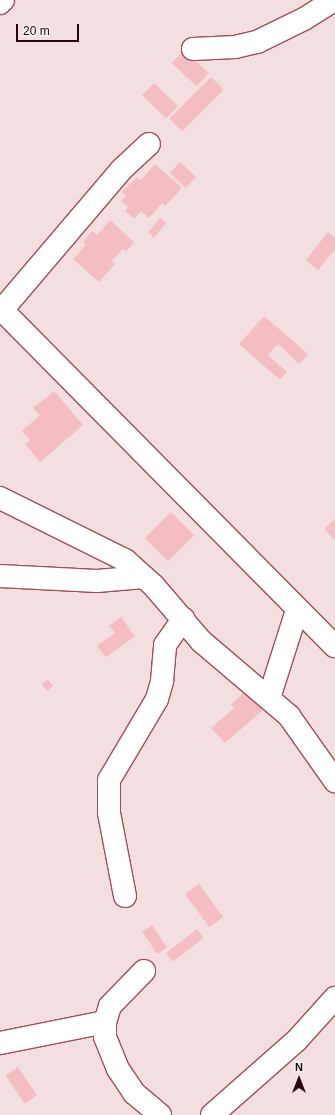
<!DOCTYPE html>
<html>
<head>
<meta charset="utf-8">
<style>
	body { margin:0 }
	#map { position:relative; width:335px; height:1115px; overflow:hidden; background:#f3dfe0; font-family:Arial,sans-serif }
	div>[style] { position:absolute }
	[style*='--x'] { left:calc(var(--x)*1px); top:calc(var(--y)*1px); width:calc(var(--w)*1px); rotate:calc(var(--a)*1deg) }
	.building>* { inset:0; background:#f4bdc1; transform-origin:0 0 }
	.roads { filter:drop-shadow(1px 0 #a04f5a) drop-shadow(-1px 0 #a04f5a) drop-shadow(0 1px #a04f5a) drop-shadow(0 -1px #a04f5a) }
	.minor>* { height:22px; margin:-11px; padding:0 11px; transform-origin:11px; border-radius:11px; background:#fff }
	.highway>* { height:22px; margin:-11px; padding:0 11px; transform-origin:11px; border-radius:11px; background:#fff }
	span { translate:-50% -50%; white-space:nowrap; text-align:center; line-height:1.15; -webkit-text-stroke:3px #f2f2f2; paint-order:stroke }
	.north { position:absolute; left:279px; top:1059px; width:40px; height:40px; -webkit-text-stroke:3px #f2f2f2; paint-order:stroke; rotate:0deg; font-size:11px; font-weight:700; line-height:16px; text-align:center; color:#26060c }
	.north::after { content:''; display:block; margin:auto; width:14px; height:18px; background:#26060c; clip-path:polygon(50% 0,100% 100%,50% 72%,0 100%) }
	.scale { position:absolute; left:16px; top:24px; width:63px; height:18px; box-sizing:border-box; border:2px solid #26060c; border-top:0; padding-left:5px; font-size:12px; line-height:14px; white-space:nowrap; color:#26060c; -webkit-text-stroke:3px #f2f2f2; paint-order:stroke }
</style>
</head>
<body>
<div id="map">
	<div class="building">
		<div style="left:184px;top:50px;width:34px;height:18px;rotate:43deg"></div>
		<div style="left:211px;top:77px;width:18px;height:59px;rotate:45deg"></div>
		<div style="left:154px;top:83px;width:33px;height:17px;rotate:44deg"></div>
		<div style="left:180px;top:162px;width:22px;height:15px;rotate:43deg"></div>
		<div style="clip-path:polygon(155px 164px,182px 188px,165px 206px,162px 203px,149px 218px,141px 211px,134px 219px,125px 211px,128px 207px,121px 201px,126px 196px,122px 192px,137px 177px,141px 180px)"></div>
		<div style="left:160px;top:218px;width:8px;height:19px;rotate:40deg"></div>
		<div style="clip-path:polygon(110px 220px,134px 242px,126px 251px,123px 249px,112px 261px,115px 264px,99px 282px,73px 259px,86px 245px,83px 242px,92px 231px,97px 235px)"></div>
		<div style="clip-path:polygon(328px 232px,335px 238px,335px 249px,318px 270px,306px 260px)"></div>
		<div style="clip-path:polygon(264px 316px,308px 354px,299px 364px,278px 344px,268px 355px,287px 372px,280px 380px,239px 344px)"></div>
		<div style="clip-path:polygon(54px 391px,83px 425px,40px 462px,25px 444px,30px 440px,22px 431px,40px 415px,33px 408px)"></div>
		<div style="left:171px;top:512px;width:33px;height:37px;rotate:45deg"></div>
		<div style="clip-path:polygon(335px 519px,335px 540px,324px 529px)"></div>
		<div style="clip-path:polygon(121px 617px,135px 636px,106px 657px,97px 646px,115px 633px,109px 626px)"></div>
		<div style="clip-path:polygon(48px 680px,53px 686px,47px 691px,42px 684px)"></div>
		<div style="clip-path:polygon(246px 691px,263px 710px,225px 743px,211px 728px,234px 708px,231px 705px)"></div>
		<div style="left:199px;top:884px;width:41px;height:17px;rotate:54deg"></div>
		<div style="left:152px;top:925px;width:27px;height:12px;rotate:56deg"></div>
		<div style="left:197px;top:929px;width:11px;height:39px;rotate:52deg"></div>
		<div style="left:18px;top:1067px;width:34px;height:15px;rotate:56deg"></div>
	</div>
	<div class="roads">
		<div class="minor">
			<div style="--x:193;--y:49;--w:42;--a:-2.7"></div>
			<div style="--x:235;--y:47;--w:23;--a:-13"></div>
			<div style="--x:257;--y:42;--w:52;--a:-26.1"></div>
			<div style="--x:304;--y:19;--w:36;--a:-32"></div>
			<div style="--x:0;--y:308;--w:476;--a:45.3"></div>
			<div style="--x:2;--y:310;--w:184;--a:-49.6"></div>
			<div style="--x:121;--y:170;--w:38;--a:-43"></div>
			<div style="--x:0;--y:498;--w:140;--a:26.4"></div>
			<div style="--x:125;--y:560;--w:38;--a:42"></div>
			<div style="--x:153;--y:585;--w:74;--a:49.4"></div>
			<div style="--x:201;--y:641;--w:116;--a:40.4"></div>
			<div style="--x:289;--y:716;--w:80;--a:54.7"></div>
			<div style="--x:0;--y:576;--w:97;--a:3"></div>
			<div style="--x:97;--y:581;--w:47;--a:-4.9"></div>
			<div style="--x:269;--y:698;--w:92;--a:-72.3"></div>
			<div style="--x:125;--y:896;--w:85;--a:-100.9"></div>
			<div style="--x:109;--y:813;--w:33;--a:-90"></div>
			<div style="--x:109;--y:780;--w:94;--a:-59.3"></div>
			<div style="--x:157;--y:699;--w:19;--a:-74"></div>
			<div style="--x:162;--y:681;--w:36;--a:-85"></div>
			<div style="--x:165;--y:645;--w:32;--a:-55"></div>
			<div style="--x:144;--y:971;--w:49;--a:134.2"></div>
			<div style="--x:110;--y:1006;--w:17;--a:107"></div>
			<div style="--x:105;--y:1022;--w:15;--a:90"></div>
			<div style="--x:105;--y:1037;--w:35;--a:68"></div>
			<div style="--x:118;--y:1069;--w:29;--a:56"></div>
			<div style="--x:134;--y:1093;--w:34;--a:40"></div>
			<div style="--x:0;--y:1043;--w:107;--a:-11.3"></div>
			<div style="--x:212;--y:1115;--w:113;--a:-41.4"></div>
			<div style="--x:297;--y:1040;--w:57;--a:-47.9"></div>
		</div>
		<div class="highway">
			<div style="--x:0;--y:3;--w:4;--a:-45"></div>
		</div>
	</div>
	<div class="north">N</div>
	<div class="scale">20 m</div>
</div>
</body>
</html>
